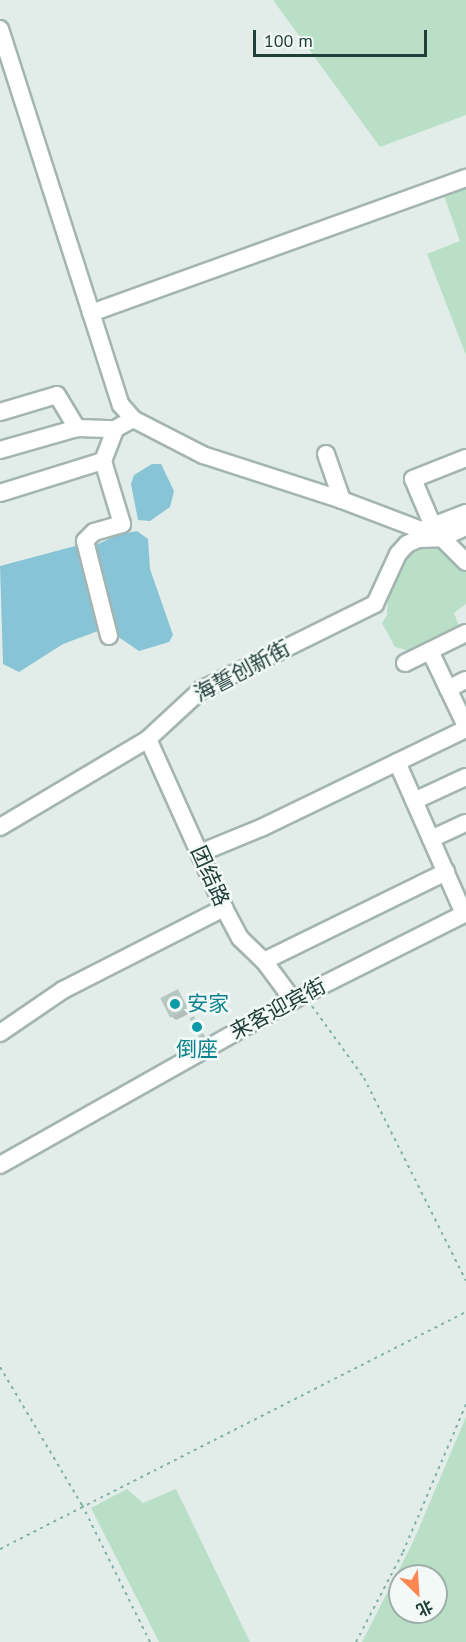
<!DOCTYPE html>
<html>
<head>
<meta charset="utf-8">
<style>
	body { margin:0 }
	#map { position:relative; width:466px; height:1642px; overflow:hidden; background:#e2ede9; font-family:"PT Sans","Noto Sans SC",sans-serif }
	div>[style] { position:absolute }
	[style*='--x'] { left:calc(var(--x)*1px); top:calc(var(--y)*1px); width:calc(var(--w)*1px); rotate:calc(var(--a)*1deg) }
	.green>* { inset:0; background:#b9e0c6 }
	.water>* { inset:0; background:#86c4d6 }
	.shadow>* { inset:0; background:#0003; transform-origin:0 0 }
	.building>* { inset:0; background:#b7c8c2; transform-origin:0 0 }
	.path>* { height:2px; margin-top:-1px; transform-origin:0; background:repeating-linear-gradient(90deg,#80b3a7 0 3px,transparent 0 7.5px) }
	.roads { filter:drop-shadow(2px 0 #a4b5b1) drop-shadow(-2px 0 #a4b5b1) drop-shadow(0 2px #a4b5b1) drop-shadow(0 -2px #a4b5b1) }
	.minor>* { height:16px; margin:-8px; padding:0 8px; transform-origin:8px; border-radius:8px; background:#fff }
	.dots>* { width:16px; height:16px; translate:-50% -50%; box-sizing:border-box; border:3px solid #f2f9f6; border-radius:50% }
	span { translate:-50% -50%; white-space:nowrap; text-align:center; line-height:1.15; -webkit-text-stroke:5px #f2f9f6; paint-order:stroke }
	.street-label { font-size:21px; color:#203f39 }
	.culture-label { font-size:21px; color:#0d838f }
	.left { translate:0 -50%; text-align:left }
	.north { position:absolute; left:388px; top:1564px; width:60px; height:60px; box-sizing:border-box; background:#f2f9f6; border:2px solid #9eafaa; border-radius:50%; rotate:155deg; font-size:16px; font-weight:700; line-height:24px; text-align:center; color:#203f39 }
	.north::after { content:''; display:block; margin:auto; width:21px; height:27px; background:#fc8751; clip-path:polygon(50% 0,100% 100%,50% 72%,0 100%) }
	.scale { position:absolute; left:253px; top:30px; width:174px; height:27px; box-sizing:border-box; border:3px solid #203f39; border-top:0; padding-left:8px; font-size:18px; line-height:21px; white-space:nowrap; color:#203f39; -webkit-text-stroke:4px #f2f9f6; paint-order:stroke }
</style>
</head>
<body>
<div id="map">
	<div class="green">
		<div style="clip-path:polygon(273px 0,466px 0,466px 115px,380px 147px)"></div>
		<div style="clip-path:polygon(466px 183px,466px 355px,427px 254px,460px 241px,443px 193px)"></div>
		<div style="clip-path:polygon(423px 544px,438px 545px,466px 570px,466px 604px,454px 613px,460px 628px,413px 652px,395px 647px,382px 623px,387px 615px,388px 595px,407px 555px)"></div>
		<div style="clip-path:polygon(evenodd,466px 1417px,466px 1642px,362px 1642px,413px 1542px,466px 1417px,400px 1576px,436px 1576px,436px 1612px,400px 1612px,400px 1576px)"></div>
		<div style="clip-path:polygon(127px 1489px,143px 1503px,176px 1489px,250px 1642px,159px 1642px,91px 1508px)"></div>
	</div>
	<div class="water">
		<div style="clip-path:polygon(152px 464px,161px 464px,174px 491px,170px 507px,150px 521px,138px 520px,131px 484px,134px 475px)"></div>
		<div style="clip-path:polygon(137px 531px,148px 539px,150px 569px,173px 635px,169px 642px,139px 651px,117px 636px,94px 546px,117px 535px)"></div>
		<div style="clip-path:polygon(79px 545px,100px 614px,98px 631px,63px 644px,19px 672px,3px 664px,0 566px)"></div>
	</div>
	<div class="shadow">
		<div style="clip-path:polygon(178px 991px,191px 1013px,176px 1020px,172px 1017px)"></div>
		<div style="left:194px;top:1018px;width:26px;height:3px;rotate:59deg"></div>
	</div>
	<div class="building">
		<div style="left:178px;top:989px;width:22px;height:20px;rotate:63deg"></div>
		<div style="left:194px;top:1016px;width:22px;height:5px;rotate:63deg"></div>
	</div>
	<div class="path">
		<div style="--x:312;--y:1006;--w:89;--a:54.2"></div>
		<div style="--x:364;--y:1078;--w:227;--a:63.3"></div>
		<div style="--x:0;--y:1367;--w:161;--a:59.3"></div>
		<div style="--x:82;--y:1505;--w:153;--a:63.6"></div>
		<div style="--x:0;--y:1549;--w:523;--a:-26.96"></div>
		<div style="--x:356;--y:1642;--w:102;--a:-62.4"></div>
		<div style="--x:403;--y:1552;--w:161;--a:-66.9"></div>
	</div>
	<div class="roads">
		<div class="minor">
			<div style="--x:0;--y:29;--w:395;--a:72.2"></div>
			<div style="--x:121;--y:405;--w:18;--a:49"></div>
			<div style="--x:133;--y:419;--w:79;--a:27.2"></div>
			<div style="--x:203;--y:455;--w:146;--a:17.9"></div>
			<div style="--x:342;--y:500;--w:107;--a:20.8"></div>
			<div style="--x:442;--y:538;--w:34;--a:45"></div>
			<div style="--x:91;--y:313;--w:399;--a:-19.8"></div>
			<div style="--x:0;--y:412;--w:59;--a:-16.6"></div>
			<div style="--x:57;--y:395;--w:39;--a:59"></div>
			<div style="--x:0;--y:450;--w:80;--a:-15.9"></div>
			<div style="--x:77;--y:428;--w:38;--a:2"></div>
			<div style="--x:326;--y:454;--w:49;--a:70.8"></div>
			<div style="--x:103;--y:461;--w:66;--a:73.2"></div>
			<div style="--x:122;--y:524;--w:29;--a:164"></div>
			<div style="--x:94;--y:532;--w:13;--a:135"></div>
			<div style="--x:85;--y:541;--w:98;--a:75.8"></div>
			<div style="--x:0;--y:493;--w:108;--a:-17.3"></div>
			<div style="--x:103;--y:461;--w:34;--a:-69"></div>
			<div style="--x:115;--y:429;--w:21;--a:-29"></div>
			<div style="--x:433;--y:526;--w:51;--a:-113.1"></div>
			<div style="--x:413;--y:479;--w:57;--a:-21.6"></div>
			<div style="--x:422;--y:530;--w:47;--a:-21.1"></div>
			<div style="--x:430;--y:651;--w:83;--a:64.4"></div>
			<div style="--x:405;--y:663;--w:68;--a:-26.2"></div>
			<div style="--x:448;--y:689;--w:20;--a:-27"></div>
			<div style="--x:148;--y:739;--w:185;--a:65.8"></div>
			<div style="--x:224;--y:908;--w:34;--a:62"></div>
			<div style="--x:240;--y:938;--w:33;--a:44"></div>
			<div style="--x:264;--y:961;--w:49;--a:53.4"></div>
			<div style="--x:397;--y:762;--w:166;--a:66.2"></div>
			<div style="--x:414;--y:801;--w:57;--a:-24.8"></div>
			<div style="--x:0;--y:827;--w:172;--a:-30.7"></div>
			<div style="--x:148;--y:739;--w:72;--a:-42.8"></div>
			<div style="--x:201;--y:690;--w:194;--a:-26.3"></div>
			<div style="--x:375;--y:604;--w:55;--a:-65.3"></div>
			<div style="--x:398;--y:554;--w:13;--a:-48"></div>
			<div style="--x:407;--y:544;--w:12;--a:-24"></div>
			<div style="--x:418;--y:539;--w:24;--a:-2"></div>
			<div style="--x:442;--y:538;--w:26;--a:-25"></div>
			<div style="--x:431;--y:839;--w:38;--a:-25"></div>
			<div style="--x:200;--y:853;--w:66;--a:-22.3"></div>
			<div style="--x:261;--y:828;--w:228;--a:-25.8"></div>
			<div style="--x:264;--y:961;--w:203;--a:-26.1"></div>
			<div style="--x:0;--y:1033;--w:76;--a:-34.3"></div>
			<div style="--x:63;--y:990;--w:181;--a:-27"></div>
			<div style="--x:0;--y:1165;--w:336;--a:-29.4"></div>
			<div style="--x:293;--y:1000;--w:194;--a:-26.7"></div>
		</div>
	</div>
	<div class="dots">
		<div style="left:175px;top:1004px;background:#0f9aa8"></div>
		<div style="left:197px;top:1027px;background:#0f9aa8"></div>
	</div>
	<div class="street-label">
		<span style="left:242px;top:671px;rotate:-28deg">海誓创新街</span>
		<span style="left:210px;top:876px;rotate:66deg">团结路</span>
		<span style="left:278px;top:1009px;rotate:-28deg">来客迎宾街</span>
	</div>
	<div class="culture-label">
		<span class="left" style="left:187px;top:1004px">安家</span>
		<span style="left:197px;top:1049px">倒座</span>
	</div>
	<div class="north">北</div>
	<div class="scale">100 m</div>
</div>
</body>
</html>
